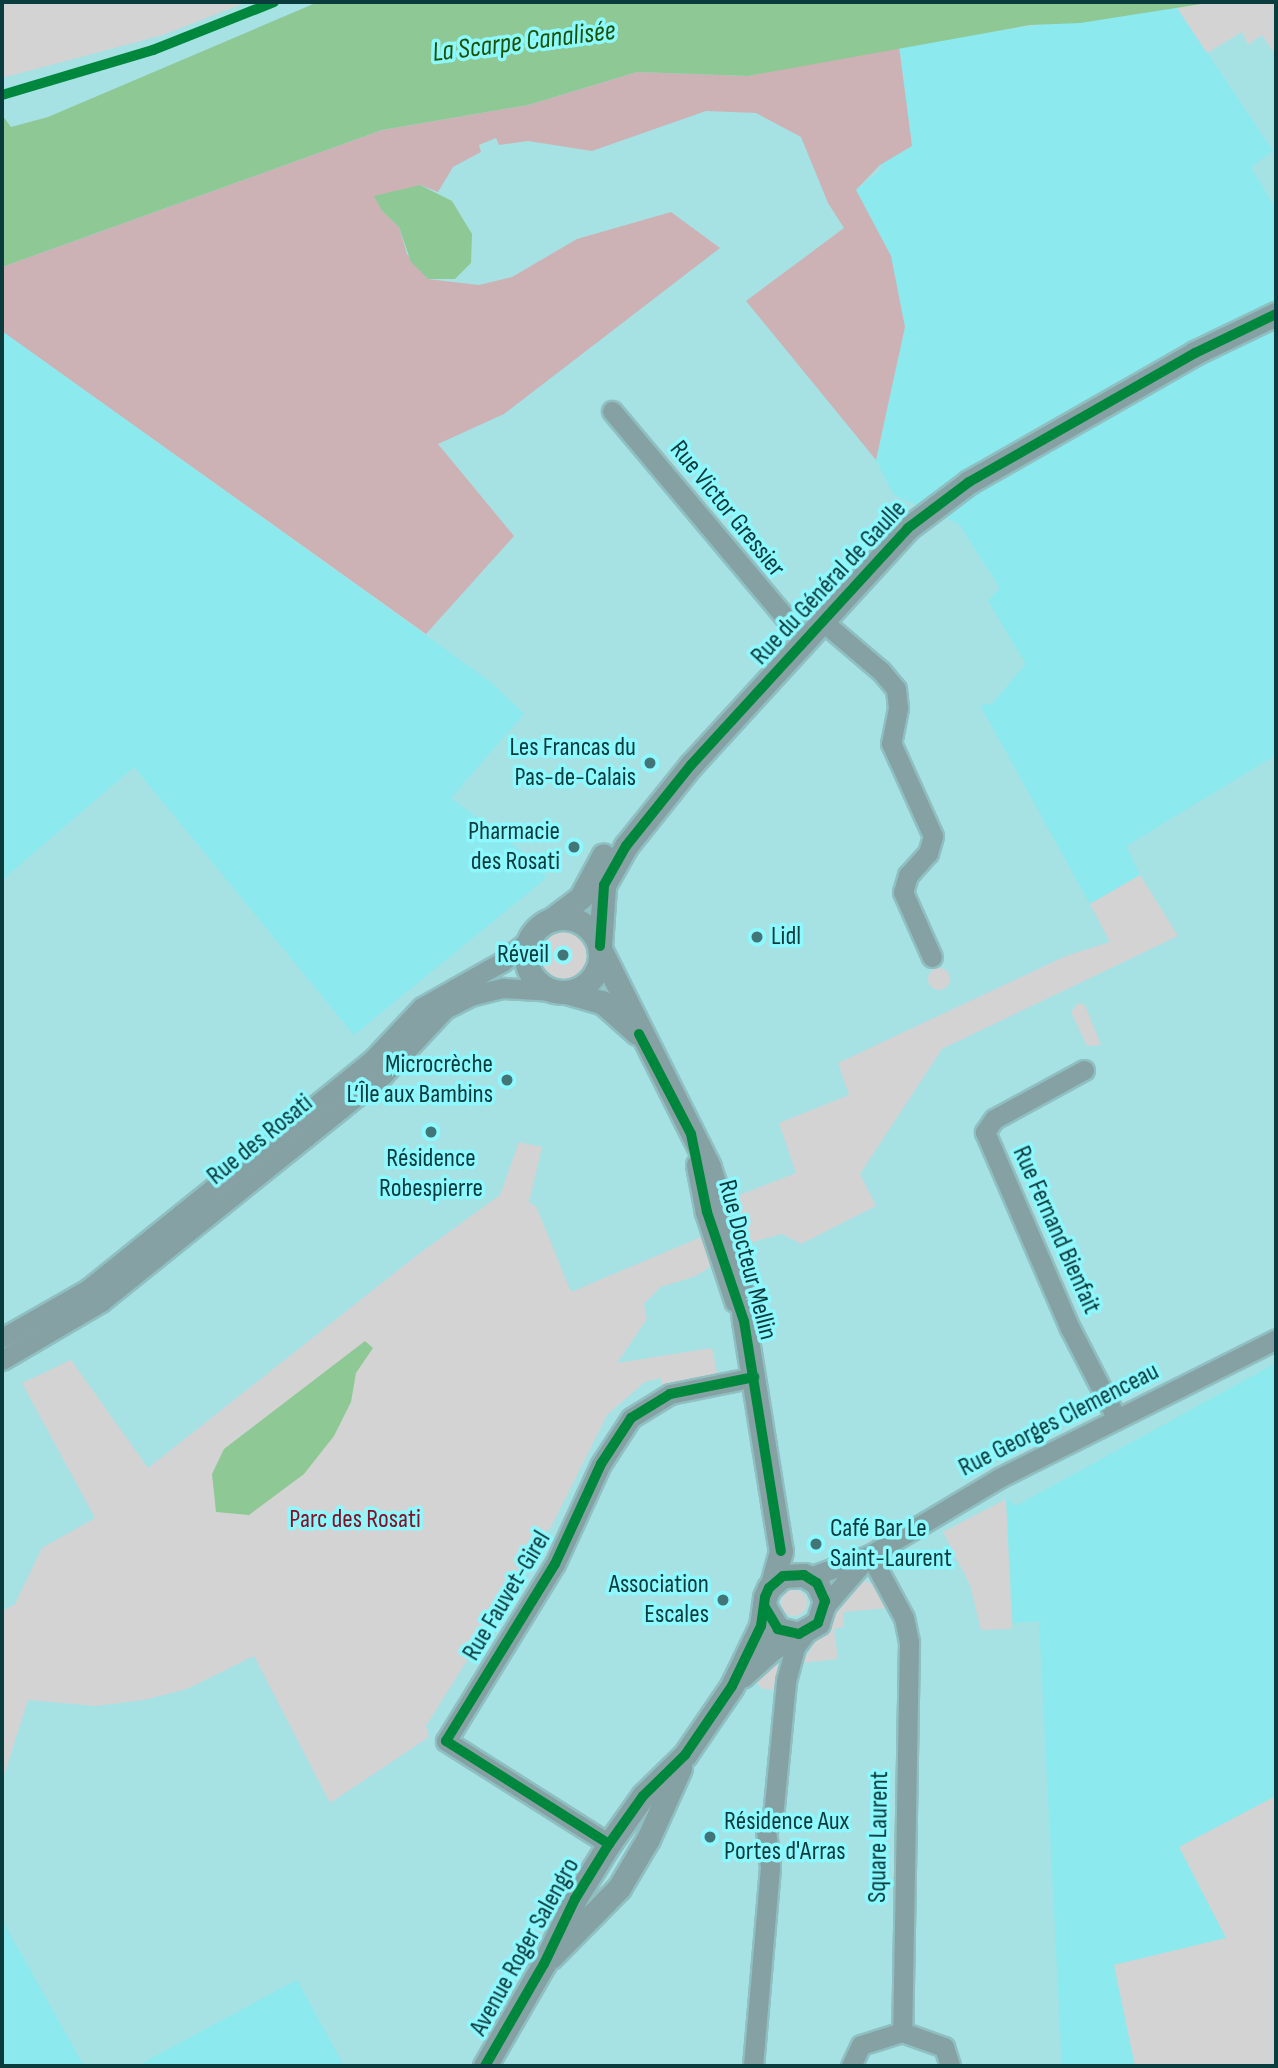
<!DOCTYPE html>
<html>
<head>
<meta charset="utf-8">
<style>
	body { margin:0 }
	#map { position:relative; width:1278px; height:2068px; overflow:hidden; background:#a6e1e4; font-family:"Sofia Sans Condensed",sans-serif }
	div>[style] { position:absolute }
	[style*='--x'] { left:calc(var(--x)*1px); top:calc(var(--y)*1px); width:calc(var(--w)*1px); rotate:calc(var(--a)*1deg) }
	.built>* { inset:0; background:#8ce9ed }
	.green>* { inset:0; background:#d4d3d4 }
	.round { border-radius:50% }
	.forest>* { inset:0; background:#cdb2b5 }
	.water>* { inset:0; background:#8ec895 }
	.roads { filter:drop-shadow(2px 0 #8fbfc1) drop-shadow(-2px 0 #8fbfc1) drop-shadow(0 2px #8fbfc1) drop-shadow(0 -2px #8fbfc1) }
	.minor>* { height:19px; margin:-9.5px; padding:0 9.5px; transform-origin:9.5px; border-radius:9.5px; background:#85a1a3 }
	.tertiary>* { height:23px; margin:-11.5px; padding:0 11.5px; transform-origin:11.5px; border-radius:11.5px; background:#85a1a3 }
	.tertiary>.ring { margin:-11.5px; padding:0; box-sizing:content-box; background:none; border:23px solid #85a1a3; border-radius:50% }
	.cycleway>* { height:10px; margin:-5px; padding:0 5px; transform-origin:5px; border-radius:5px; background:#00873e }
	.dots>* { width:19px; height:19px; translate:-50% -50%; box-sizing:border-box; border:4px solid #8df8fd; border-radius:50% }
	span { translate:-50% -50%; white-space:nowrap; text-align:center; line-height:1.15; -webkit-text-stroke:7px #8df8fd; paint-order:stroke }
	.street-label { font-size:26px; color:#0a3b3d }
	.poi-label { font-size:26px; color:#0a3b3d }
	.right { translate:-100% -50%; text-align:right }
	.left { translate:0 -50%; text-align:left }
	.park-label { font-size:26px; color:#861126 }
	.water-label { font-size:28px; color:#1c5204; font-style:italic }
	.frame { position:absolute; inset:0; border:4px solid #0a3b3d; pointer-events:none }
</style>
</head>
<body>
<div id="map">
	<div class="built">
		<div style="clip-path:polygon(1175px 5px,1273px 151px,1251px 167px,1276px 210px,1276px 755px,1126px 846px,1140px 875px,1090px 904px,980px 705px,992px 704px,1026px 664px,988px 601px,1000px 588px,959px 524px,894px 495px,876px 460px,905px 327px,856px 190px,882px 169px,880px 165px,912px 146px,899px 46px)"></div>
		<div style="clip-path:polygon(2px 331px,492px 683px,524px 714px,451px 798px,545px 869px,545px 879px,354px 1035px,134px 767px,2px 880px)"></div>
		<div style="clip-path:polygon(1276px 1363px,1276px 1796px,1180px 1847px,1226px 1938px,1114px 1965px,1135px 2066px,1062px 2066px,1039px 1621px,1013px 1623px,1006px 1499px,1016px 1506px)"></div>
		<div style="clip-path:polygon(2px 1920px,6px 1927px,84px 2066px,2px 2066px)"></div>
		<div style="clip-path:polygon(297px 1980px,344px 2066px,137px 2066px)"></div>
	</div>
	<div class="green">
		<div style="clip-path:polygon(2px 2px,247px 2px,163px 35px,2px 78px)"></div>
		<div style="clip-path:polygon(1214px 2px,1276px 2px,1276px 56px,1262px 35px,1248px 45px,1242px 32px,1207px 53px,1175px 5px)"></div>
		<div style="clip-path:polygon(1140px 875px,1178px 936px,942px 1049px,860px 1174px,876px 1206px,801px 1244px,782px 1234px,746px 1244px,696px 1276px,661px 1287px,644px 1304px,647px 1319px,617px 1363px,712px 1348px,718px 1377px,663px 1386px,660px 1378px,645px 1382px,607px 1415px,553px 1523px,426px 1726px,429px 1737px,330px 1803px,254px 1656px,187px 1689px,144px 1700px,96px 1706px,28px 1700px,2px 1782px,2px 1611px,15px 1604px,42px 1548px,95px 1518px,22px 1383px,71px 1360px,148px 1468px,416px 1256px,500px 1195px,519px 1142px,542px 1147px,529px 1203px,536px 1206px,571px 1292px,720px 1229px,737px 1196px,796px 1173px,779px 1123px,849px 1095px,838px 1063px,1066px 956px,1110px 942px,1090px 904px)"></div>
		<div class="round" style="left:538px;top:931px;width:50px;height:50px"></div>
		<div class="round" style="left:928px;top:968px;width:22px;height:22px"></div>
		<div style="clip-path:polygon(1078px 1003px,1085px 1005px,1101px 1045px,1087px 1046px,1071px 1012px)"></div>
		<div style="clip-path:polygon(1006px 1499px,1012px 1629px,981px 1630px,970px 1585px,943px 1532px)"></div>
		<div style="clip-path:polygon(860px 1579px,877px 1586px,888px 1608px,843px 1612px,844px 1627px,834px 1629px,838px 1659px,802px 1663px,839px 1601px)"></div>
		<div class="round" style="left:781px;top:1590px;width:26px;height:26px"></div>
		<div style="clip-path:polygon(769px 1661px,781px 1666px,777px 1690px,763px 1689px,752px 1679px)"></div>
		<div style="clip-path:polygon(1276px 1796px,1276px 2066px,1135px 2066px,1114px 1965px,1226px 1938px,1179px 1847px)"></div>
	</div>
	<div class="forest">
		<div style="clip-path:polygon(899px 46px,912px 146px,880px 165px,856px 190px,891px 256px,905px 327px,876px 460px,746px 301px,844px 228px,828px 203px,801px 137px,756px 113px,706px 111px,592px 151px,528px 141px,499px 145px,496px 138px,479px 145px,481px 152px,453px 167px,438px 192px,420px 185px,382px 211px,399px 227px,407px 254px,428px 279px,479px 285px,512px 277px,577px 239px,671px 212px,720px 248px,504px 414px,438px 444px,514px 536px,426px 634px,2px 331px,2px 267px,382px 130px,528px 105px,637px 72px,748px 76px)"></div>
	</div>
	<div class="water">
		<div style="clip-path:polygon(318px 2px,1214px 2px,1080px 23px,1030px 25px,748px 76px,637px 72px,528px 105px,382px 130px,2px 267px,2px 115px,11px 127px,48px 117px)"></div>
		<div style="clip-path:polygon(420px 185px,452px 201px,472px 234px,471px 263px,455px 279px,428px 279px,411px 262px,399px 227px,382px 211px,374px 196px)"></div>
		<div style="clip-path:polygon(365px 1341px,373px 1348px,356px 1373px,351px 1402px,334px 1436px,304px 1474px,249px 1515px,216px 1512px,212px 1474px,224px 1449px)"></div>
	</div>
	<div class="roads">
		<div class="minor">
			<div style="--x:612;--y:411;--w:299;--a:50"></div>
			<div style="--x:821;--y:620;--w:79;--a:40.4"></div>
			<div style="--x:881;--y:671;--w:23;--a:50"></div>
			<div style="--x:896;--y:689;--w:19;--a:84"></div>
			<div style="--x:898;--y:708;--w:36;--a:101"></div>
			<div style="--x:891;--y:743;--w:102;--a:65.7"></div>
			<div style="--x:933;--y:836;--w:18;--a:106"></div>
			<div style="--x:928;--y:853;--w:30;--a:132"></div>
			<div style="--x:908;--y:875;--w:18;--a:106"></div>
			<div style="--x:903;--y:892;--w:71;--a:66"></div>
			<div style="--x:1084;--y:1070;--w:102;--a:151.4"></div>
			<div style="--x:994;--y:1119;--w:16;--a:125"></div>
			<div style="--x:985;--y:1132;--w:214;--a:66.6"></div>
			<div style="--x:1070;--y:1328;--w:100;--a:62.7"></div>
			<div style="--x:2;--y:1338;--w:99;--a:-29.7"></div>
			<div style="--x:88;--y:1289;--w:365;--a:-38.9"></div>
			<div style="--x:372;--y:1060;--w:73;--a:-46.7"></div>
			<div style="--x:422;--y:1007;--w:92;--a:-29.4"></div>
			<div style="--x:502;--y:962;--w:36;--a:-39"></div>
			<div style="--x:2;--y:1360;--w:115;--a:-30.4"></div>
			<div style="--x:101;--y:1302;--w:362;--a:-38.8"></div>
			<div style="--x:383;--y:1075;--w:91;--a:-46.8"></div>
			<div style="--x:445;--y:1009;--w:28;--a:-27"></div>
			<div style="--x:470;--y:996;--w:34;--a:-14"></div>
			<div style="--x:503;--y:988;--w:51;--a:3.4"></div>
			<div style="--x:870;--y:1555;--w:72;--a:61.6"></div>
			<div style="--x:904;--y:1618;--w:25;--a:78"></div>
			<div style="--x:909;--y:1642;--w:390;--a:91"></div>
			<div style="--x:810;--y:1577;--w:64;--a:-20.1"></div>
			<div style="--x:870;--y:1555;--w:150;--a:-30.8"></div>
			<div style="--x:999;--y:1478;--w:310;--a:-26.6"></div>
			<div style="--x:825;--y:1606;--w:60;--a:-49.1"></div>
			<div style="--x:609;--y:1844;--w:193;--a:-147.7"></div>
			<div style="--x:446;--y:1741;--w:208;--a:-58.4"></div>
			<div style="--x:555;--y:1564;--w:110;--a:-65.3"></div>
			<div style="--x:601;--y:1464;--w:55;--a:-56.9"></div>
			<div style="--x:631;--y:1418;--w:46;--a:-31.6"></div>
			<div style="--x:670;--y:1394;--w:86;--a:-11.4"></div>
			<div style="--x:753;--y:2066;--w:200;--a:-85.1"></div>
			<div style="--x:770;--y:1867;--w:37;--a:-96"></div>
			<div style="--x:766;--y:1830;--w:15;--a:-62"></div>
			<div style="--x:773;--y:1817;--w:137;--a:-84.5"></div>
			<div style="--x:786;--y:1681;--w:35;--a:-75"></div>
			<div style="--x:795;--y:1647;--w:20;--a:-53"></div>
			<div style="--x:851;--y:2066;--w:23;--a:-65"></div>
			<div style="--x:861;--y:2045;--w:43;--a:-17.6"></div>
			<div style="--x:902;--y:2032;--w:45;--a:19.7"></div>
			<div style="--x:944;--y:2047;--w:20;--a:72"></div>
		</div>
		<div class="tertiary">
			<div class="ring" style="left:526px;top:918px;width:51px;height:51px"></div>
			<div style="--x:551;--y:920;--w:38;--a:-37"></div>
			<div style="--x:581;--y:897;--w:47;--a:-61.8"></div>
			<div style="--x:600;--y:946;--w:61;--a:-86.2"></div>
			<div style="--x:604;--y:885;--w:45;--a:-60.6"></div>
			<div style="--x:626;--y:846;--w:104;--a:-51.3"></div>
			<div style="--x:691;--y:765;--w:321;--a:-47.5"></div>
			<div style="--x:908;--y:528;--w:76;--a:-37"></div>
			<div style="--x:969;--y:482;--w:260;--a:-29.7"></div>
			<div style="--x:1195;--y:353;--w:90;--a:-25.7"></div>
			<div style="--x:601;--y:951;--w:241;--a:63.4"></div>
			<div style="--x:709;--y:1167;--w:93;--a:71.8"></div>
			<div style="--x:738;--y:1255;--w:66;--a:84.8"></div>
			<div style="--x:744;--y:1321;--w:233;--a:80.9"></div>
			<div style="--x:781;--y:1551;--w:34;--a:105"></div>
			<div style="--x:566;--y:992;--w:37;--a:16"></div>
			<div style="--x:602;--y:1002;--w:47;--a:41.5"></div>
			<div style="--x:698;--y:1165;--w:48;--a:79.2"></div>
			<div style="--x:707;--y:1212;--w:93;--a:71.8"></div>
			<div style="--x:742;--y:1676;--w:42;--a:-42.1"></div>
			<div style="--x:773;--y:1648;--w:30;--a:-28"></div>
			<div style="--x:551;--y:1957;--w:97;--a:-45.4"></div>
			<div style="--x:619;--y:1888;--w:57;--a:-59.4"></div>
			<div style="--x:648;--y:1839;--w:78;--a:-65.7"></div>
			<div style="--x:485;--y:2066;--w:118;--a:-60"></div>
			<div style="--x:544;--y:1964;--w:72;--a:-64.5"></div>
			<div style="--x:575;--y:1899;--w:65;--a:-58.3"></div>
			<div style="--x:609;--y:1844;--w:59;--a:-54.7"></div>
			<div style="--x:643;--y:1796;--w:59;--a:-44.3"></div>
			<div style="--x:685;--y:1755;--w:83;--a:-55.7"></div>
			<div style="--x:732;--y:1686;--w:67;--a:-64.2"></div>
			<div style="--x:761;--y:1626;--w:29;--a:-82"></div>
			<div style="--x:765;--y:1597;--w:10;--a:-66"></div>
			<div style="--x:769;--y:1588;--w:18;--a:-41"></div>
			<div style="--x:783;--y:1576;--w:21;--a:-3"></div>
			<div style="--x:804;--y:1575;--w:15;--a:32"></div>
			<div style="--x:817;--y:1583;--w:20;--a:66"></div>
			<div style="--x:825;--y:1601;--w:23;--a:108"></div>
			<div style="--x:818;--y:1623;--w:22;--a:150"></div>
			<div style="--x:799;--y:1634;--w:22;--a:-167"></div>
			<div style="--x:778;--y:1629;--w:27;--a:-121"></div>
		</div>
	</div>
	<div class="cycleway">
		<div style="--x:2;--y:95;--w:158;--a:-16.6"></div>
		<div style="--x:153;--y:50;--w:130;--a:-21.6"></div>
		<div style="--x:600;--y:946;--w:61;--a:-86.2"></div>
		<div style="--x:604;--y:885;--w:45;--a:-60.6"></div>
		<div style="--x:626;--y:846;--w:104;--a:-51.3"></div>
		<div style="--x:691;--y:765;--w:321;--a:-47.5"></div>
		<div style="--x:908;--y:528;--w:76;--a:-37"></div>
		<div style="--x:969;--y:482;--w:260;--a:-29.7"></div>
		<div style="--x:1195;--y:353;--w:90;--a:-25.7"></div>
		<div style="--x:639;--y:1034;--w:113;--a:62.5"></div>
		<div style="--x:691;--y:1134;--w:80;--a:78.4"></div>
		<div style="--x:707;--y:1212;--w:115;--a:71.3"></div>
		<div style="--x:744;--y:1321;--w:233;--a:80.9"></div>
		<div style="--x:609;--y:1844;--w:193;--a:-147.7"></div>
		<div style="--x:446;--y:1741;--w:208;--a:-58.4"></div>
		<div style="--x:555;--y:1564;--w:110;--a:-65.3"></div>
		<div style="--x:601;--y:1464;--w:55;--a:-56.9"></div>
		<div style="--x:631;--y:1418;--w:46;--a:-31.6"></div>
		<div style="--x:670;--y:1394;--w:86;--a:-11.4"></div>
		<div style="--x:485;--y:2066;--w:118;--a:-60"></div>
		<div style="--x:544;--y:1964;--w:72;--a:-64.5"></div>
		<div style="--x:575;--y:1899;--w:65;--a:-58.3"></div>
		<div style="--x:609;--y:1844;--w:59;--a:-54.7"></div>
		<div style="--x:643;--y:1796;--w:59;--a:-44.3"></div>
		<div style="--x:685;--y:1755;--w:83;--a:-55.7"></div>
		<div style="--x:732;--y:1686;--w:67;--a:-64.2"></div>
		<div style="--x:761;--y:1626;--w:29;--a:-82"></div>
		<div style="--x:765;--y:1597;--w:10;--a:-66"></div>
		<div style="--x:769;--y:1588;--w:18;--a:-41"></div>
		<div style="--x:783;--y:1576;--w:21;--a:-3"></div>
		<div style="--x:804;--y:1575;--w:15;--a:32"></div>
		<div style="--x:817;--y:1583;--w:20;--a:66"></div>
		<div style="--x:825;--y:1601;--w:23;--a:108"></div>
		<div style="--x:818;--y:1623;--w:22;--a:150"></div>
		<div style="--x:799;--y:1634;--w:22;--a:-167"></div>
		<div style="--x:778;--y:1629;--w:27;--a:-121"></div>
	</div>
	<div class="dots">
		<div style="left:650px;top:763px;background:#417577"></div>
		<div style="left:574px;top:847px;background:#417577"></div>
		<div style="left:757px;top:937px;background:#417577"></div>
		<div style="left:563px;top:955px;background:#417577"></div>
		<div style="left:507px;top:1080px;background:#417577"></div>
		<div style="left:431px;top:1132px;background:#417577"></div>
		<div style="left:816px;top:1544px;background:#417577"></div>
		<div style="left:723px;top:1600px;background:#417577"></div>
		<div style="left:710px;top:1837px;background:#417577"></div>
	</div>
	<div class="street-label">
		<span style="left:727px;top:509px;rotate:51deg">Rue Victor Gressier</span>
		<span style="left:829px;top:583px;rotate:-47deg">Rue du Général de Gaulle</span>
		<span style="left:260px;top:1140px;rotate:-39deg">Rue des Rosati</span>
		<span style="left:1056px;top:1230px;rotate:66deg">Rue Fernand Bienfait</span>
		<span style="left:747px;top:1260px;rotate:75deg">Rue Docteur Mellin</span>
		<span style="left:1059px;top:1420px;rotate:-27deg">Rue Georges Clemenceau</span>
		<span style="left:507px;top:1596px;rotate:-59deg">Rue Fauvet-Girel</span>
		<span style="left:879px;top:1837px;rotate:-89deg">Square Laurent</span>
		<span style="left:525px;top:1947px;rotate:-61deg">Avenue Roger Salengro</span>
	</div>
	<div class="poi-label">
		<span class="right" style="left:636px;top:763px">Les Francas du<br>Pas-de-Calais</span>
		<span class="right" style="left:560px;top:847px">Pharmacie<br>des Rosati</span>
		<span class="left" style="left:771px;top:937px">Lidl</span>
		<span class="right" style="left:549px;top:955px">Réveil</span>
		<span class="right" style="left:493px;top:1080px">Microcrèche<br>L’Île aux Bambins</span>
		<span style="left:431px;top:1174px">Résidence<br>Robespierre</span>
		<span class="left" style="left:830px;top:1544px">Café Bar Le<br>Saint-Laurent</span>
		<span class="right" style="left:709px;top:1600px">Association<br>Escales</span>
		<span class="left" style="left:724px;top:1837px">Résidence Aux<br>Portes d'Arras</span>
	</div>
	<div class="park-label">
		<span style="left:355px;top:1520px">Parc des Rosati</span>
	</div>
	<div class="water-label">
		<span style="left:524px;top:42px;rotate:-7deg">La Scarpe Canalisée</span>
	</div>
	<div class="frame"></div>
</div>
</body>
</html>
